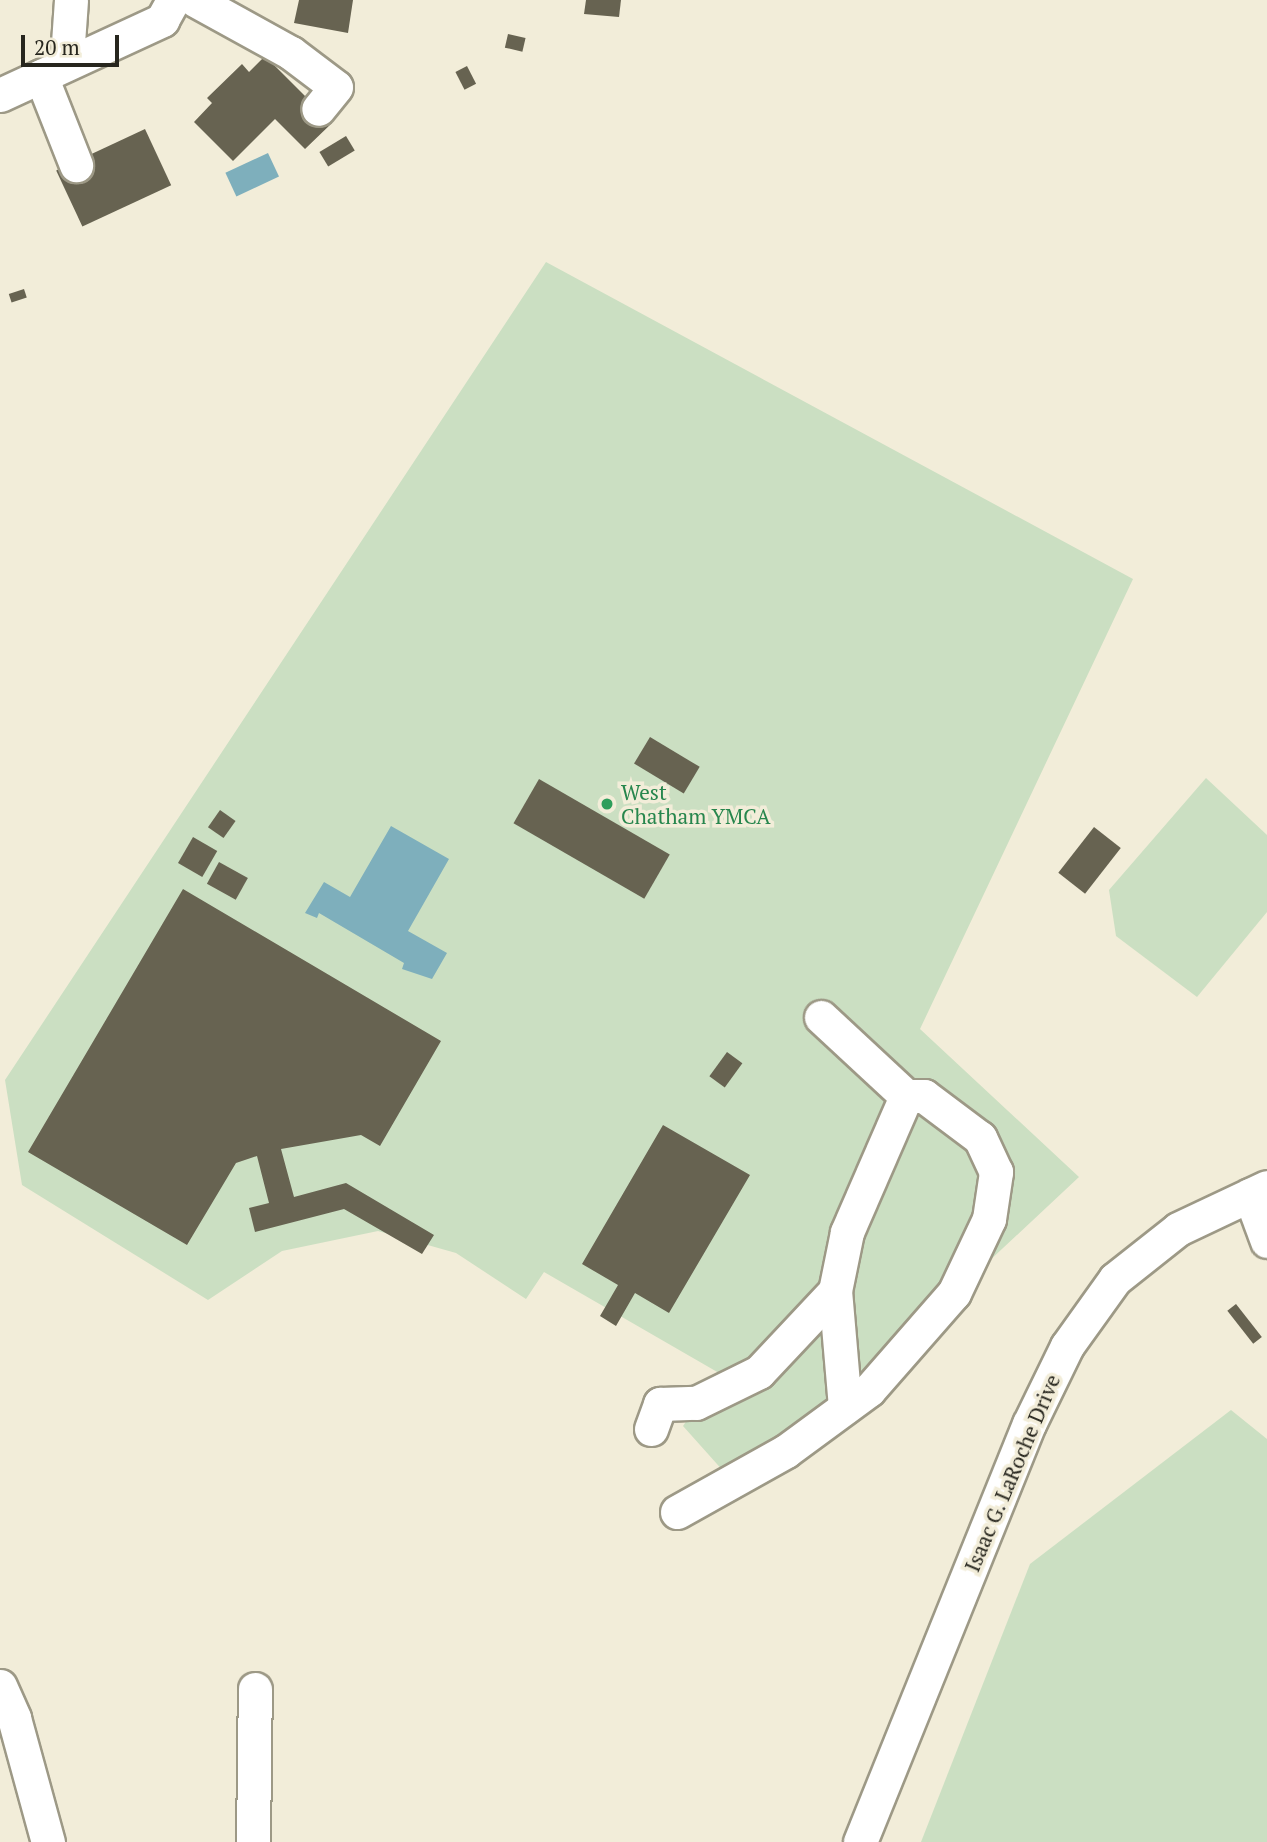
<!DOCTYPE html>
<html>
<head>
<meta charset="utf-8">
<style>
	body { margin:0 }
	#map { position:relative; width:1267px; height:1842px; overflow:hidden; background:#f2edd9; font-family:"PT Serif",serif }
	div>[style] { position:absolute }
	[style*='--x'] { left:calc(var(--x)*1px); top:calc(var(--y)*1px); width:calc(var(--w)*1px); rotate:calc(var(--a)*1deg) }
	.green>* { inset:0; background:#cbdfc2 }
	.water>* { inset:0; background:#7eafbc; transform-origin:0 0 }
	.building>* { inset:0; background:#676351; transform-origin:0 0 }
	.roads { filter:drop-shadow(2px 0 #9d9986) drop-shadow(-2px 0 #9d9986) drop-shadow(0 2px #9d9986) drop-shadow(0 -2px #9d9986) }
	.minor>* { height:33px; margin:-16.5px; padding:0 16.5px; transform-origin:16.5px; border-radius:16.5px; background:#fff }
	.dots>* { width:19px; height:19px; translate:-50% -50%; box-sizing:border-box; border:4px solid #f2edd9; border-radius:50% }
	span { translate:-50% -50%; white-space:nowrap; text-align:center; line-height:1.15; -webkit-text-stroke:7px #f2edd9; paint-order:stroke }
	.leisure-label { font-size:21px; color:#27864d }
	.left { translate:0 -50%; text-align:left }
	.street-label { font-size:21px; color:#27261e }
	.scale { position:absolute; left:21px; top:35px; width:98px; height:32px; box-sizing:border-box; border:4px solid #27261e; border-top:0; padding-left:9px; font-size:21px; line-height:24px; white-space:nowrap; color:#27261e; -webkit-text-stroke:5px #f2edd9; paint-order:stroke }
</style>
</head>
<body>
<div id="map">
	<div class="green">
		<div style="clip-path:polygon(546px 262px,1133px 579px,920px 1029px,1079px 1177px,742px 1492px,683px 1426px,719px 1373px,544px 1272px,526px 1299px,456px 1253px,378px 1231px,282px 1251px,208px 1300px,22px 1185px,5px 1080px)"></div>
		<div style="clip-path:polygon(1206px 778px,1267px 835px,1267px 912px,1197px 997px,1116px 936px,1109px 890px)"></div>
		<div style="clip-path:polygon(1231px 1410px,1267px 1439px,1267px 1842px,921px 1842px,1030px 1564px)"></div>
	</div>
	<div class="water">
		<div style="left:268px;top:153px;width:26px;height:47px;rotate:65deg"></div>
		<div style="clip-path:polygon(391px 826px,449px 859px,408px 931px,447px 953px,432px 979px,402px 969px,404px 963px,319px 913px,317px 918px,305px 913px,324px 882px,350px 897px)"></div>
	</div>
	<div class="building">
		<div style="clip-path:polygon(299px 0,353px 0,348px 33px,294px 23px)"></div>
		<div style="clip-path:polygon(586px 0,621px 0,619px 17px,584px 14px)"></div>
		<div style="left:508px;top:34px;width:18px;height:14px;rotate:13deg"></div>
		<div style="clip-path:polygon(265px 56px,332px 123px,305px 149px,275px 119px,233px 161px,194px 122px,212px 103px,207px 98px,242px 64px,249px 72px)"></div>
		<div style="left:467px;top:66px;width:20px;height:13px;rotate:63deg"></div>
		<div style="left:145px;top:129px;width:62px;height:98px;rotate:65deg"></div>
		<div style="left:346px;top:136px;width:17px;height:31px;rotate:59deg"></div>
		<div style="left:24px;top:289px;width:9px;height:16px;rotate:72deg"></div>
		<div style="left:650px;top:737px;width:58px;height:31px;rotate:31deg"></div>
		<div style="left:539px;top:779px;width:151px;height:51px;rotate:30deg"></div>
		<div style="left:220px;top:810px;width:19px;height:21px;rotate:35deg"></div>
		<div style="left:1094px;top:827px;width:34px;height:58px;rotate:38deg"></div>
		<div style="left:193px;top:837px;width:28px;height:30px;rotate:30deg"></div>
		<div style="left:219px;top:862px;width:33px;height:25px;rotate:29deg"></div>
		<div style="clip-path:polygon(183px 889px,441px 1041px,380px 1146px,361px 1135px,281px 1149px,294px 1197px,346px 1183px,434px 1235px,422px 1254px,344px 1209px,255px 1232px,249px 1208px,269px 1203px,257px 1156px,236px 1163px,187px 1245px,28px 1152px)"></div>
		<div style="left:727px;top:1052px;width:19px;height:30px;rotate:36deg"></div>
		<div style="clip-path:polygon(663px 1125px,750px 1175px,669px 1313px,635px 1293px,616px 1326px,600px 1316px,618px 1285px,582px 1264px)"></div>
		<div style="left:1236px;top:1304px;width:42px;height:11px;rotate:52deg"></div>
	</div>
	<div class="roads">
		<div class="minor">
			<div style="--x:71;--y:0;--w:43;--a:94"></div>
			<div style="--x:68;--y:43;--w:18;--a:68"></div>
			<div style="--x:195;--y:0;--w:110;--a:28.9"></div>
			<div style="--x:291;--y:53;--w:56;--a:37.1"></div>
			<div style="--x:336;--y:87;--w:28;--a:129"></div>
			<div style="--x:41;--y:76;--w:96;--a:68.5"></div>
			<div style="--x:0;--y:95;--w:179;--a:-24.8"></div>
			<div style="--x:162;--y:20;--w:23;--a:-61"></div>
			<div style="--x:1250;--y:1195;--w:49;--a:69.7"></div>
			<div style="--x:845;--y:1407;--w:116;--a:-94.9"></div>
			<div style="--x:835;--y:1291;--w:60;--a:-78.5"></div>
			<div style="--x:847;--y:1232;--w:148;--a:-66.5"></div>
			<div style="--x:651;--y:1429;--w:27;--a:-70"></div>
			<div style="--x:660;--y:1404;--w:36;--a:-2"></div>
			<div style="--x:696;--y:1403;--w:70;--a:-26.2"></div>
			<div style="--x:759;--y:1372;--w:111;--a:-46.8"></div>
			<div style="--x:677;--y:1512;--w:125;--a:-29.2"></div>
			<div style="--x:786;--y:1451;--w:103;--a:-36.3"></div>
			<div style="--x:869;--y:1390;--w:129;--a:-48.8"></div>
			<div style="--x:954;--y:1293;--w:82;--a:-64.7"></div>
			<div style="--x:989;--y:1219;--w:48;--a:-81.5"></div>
			<div style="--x:996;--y:1172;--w:38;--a:-115"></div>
			<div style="--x:980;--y:1138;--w:70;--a:-143.1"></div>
			<div style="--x:924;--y:1096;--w:18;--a:180"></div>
			<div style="--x:906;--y:1096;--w:116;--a:-137.1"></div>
			<div style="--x:0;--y:1686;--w:35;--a:66"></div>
			<div style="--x:14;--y:1718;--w:129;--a:74.7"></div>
			<div style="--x:253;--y:1842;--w:153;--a:-89.3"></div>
			<div style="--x:860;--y:1842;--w:451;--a:-68"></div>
			<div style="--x:1029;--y:1424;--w:87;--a:-64"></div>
			<div style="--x:1067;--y:1346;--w:82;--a:-54.4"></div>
			<div style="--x:1115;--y:1279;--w:80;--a:-38.4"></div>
			<div style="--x:1178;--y:1229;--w:98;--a:-25.3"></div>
		</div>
	</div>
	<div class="dots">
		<div style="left:607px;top:804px;background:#2e9e5b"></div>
	</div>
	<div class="leisure-label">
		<span class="left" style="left:621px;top:804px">West<br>Chatham YMCA</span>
	</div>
	<div class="street-label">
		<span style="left:1012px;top:1473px;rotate:-67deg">Isaac G. LaRoche Drive</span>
	</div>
	<div class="scale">20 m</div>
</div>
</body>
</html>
